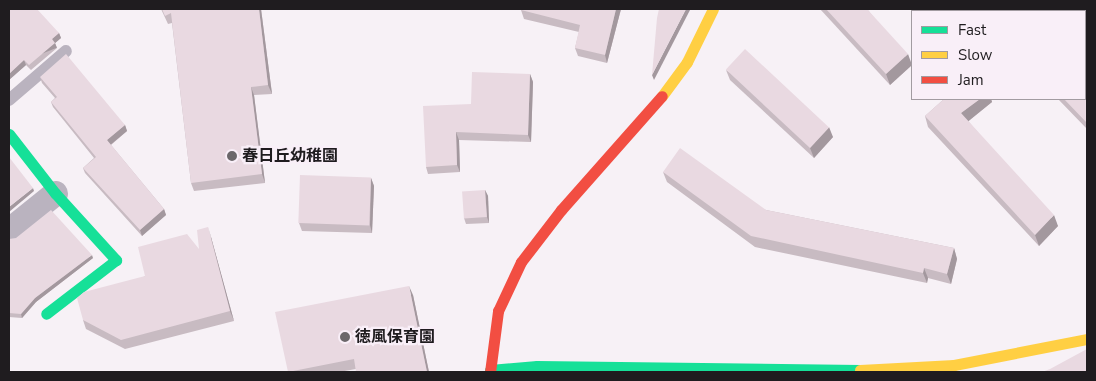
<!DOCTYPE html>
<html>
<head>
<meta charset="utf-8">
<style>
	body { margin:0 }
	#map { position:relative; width:1096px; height:381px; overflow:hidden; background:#f7f1f6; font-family:"Nunito Sans","Noto Sans JP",sans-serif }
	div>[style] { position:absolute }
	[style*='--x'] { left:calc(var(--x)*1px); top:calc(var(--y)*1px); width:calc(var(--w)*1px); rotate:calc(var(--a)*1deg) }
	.lane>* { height:12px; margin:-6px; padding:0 6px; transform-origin:6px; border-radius:6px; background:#bab3bf }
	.street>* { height:25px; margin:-12.5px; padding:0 12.5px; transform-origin:12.5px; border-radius:12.5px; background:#bab3bf }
	.fast>* { height:11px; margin:-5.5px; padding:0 5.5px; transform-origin:5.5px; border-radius:5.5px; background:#16e098 }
	.slow>* { height:11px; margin:-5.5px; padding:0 5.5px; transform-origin:5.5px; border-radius:5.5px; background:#ffcf43 }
	.jam>* { height:11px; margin:-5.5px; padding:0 5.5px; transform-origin:5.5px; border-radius:5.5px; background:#f24e42 }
	.wall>* { inset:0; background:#c8bbc2; transform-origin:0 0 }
	.shaded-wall>* { inset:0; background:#a3989e; transform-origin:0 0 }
	.building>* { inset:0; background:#e9d9e1; transform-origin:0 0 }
	.dots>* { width:14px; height:14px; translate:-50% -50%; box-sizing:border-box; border:2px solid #f9eff8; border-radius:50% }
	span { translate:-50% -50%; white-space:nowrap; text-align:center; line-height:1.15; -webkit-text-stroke:4.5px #f9eff8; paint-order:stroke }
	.poi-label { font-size:16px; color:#1f1c1f; font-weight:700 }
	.left { translate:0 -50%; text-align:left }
	.frame { position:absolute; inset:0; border:10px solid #1f1c1f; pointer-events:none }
	.legend { position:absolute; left:911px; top:10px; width:175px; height:90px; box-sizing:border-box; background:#f9eff8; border:1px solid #a29ba1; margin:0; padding:6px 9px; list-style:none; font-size:15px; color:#1f1c1f }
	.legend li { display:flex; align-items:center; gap:10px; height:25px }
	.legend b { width:25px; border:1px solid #a29ba1 }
</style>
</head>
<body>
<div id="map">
	<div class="lane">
		<div style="--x:9;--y:100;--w:75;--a:-40.7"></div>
	</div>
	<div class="street">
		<div style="--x:9;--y:230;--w:59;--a:-38.8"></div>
	</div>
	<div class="fast">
		<div style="--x:9;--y:134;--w:75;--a:52.1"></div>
		<div style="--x:55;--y:193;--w:91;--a:47.7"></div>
		<div style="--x:116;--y:260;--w:88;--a:142.4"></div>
		<div style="--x:490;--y:370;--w:47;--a:-4.9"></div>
		<div style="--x:537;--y:366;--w:323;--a:0.7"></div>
	</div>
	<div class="slow">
		<div style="--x:662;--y:96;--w:42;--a:-53.7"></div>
		<div style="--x:687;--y:62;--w:59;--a:-63.9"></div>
		<div style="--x:860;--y:370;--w:94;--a:-3"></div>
		<div style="--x:954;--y:365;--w:136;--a:-11.1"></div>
	</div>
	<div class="jam">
		<div style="--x:490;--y:372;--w:62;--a:-82.5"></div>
		<div style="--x:498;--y:311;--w:54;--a:-64.9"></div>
		<div style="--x:521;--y:262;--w:66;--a:-52.4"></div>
		<div style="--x:561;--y:210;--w:152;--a:-48.5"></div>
	</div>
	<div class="wall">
		<div style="clip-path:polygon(9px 9px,59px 33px,61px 38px,55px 43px,57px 48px,31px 70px,26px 65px,9px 80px)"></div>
		<div style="clip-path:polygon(161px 9px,261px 9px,272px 94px,254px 95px,265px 183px,194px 191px,191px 183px,172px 23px,168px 24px)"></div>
		<div style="clip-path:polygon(621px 9px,607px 63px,578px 56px,575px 48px,579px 32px,524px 19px,521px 10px)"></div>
		<div style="clip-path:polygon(820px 9px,867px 9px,912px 65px,890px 85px)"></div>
		<div style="left:975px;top:9px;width:44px;height:3px"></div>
		<div style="clip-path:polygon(726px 70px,833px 137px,814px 158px,730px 80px)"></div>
		<div style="clip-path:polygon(530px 74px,533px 82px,531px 142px,459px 140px,460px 172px,428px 174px,426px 167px,471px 104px)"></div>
		<div style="clip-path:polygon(40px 77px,125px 125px,127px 131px,111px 145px,164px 209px,166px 215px,142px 236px,85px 173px,83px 168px,94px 158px,53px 107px,51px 102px,55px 98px,42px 83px)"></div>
		<div style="clip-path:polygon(1087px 83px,1087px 129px,1058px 99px,1085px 99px)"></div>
		<div style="clip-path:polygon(944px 99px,991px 99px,992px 102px,968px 121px,1058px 226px,1039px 246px,928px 127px,925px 116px)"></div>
		<div style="clip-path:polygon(663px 172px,766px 210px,954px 248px,957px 259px,951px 284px,928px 278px,927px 283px,755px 247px,667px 182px)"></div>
		<div style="clip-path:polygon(371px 178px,374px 186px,372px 233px,302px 231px,299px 223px)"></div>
		<div style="clip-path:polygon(485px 190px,488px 196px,489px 223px,466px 224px,464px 218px)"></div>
		<div style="clip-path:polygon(211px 237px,234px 321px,125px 349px,86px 329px,83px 320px,145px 276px,199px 249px)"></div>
		<div style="clip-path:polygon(9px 239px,93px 258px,36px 302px,22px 318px,9px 317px)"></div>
		<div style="clip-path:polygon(413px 295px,429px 372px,356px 372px,356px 369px,339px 372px,288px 372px)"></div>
	</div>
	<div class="shaded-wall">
		<div style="clip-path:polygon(259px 9px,261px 9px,272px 94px,268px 85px)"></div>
		<div style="clip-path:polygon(616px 9px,621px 9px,607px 63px,605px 55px)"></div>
		<div style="clip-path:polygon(686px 9px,690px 9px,690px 10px,654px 80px,652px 75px)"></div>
		<div style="clip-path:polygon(59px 33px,61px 38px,54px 44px,52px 39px)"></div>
		<div style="left:55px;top:43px;width:5px;height:34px;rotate:68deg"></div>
		<div style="clip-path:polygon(908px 54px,912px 65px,890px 85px,886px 74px)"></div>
		<div style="clip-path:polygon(24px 60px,26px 65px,9px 80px,9px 74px)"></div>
		<div style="clip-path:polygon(530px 74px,533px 82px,531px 142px,528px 135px)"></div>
		<div style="clip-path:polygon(251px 87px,254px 95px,265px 183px,262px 174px)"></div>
		<div style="clip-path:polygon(980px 99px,991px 99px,992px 102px,965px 124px,961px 113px)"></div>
		<div style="clip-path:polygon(125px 125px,127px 131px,109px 146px,107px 140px)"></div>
		<div style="clip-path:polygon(829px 127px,833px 137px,814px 158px,810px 148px)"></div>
		<div style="clip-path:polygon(456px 132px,459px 140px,460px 172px,457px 165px)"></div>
		<div style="clip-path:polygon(371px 178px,374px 186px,372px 233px,370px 225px)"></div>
		<div style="clip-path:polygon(33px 188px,34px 191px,9px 212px,9px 207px)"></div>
		<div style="clip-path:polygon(485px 190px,488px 196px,489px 223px,487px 217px)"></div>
		<div style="clip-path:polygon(164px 209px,166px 215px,142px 236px,140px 230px)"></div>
		<div style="clip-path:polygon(1054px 215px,1058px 226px,1039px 246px,1035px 235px)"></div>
		<div style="clip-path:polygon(208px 227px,211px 237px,234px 321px,230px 311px)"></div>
		<div style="clip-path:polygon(954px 248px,957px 259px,951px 284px,947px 274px)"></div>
		<div style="clip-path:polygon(92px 255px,93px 258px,36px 302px,22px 318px,21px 314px,35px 298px)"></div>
		<div style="clip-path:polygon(924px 268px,928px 278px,927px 283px,923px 273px)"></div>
		<div style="clip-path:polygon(409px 286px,413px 295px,429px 372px,427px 372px)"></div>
	</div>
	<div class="building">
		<div style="clip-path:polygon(9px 9px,37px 9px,59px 33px,52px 39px,55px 43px,29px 65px,24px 60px,9px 74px)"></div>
		<div style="clip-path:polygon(162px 9px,259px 9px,268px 85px,251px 87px,262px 174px,191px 183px,171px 13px,165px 16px)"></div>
		<div style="clip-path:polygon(521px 9px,616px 9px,605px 55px,575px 48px,580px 25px,521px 10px)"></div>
		<div style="clip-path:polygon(659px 9px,686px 9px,652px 75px,657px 18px)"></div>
		<div style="clip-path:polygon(826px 9px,867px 9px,908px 54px,886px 74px)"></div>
		<div style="left:981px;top:9px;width:38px;height:3px"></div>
		<div style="left:745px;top:49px;width:115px;height:28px;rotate:43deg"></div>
		<div style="clip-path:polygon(66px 54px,125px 125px,107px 140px,164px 209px,140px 230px,83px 168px,96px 157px,51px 102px,57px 97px,40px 77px)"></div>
		<div style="clip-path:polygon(472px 72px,530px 74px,528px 135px,456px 132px,457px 165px,426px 167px,423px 106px,471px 104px)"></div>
		<div style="clip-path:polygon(1085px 80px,1087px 83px,1087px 123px,1064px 99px,1085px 99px)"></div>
		<div style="clip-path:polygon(944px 99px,980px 99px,961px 113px,1054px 215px,1035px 235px,925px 116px)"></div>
		<div style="clip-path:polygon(680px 148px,766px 210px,954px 248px,947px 274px,924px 268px,923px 273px,751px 236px,663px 172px)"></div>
		<div style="clip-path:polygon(9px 157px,33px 188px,9px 207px)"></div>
		<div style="left:300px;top:175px;width:71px;height:48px;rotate:2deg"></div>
		<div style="left:485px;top:190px;width:27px;height:23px;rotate:86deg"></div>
		<div style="clip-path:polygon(51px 210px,92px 255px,35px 298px,21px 314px,9px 313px,9px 239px,16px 238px)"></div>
		<div style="clip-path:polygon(208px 227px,230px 311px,121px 340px,83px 320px,77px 298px,84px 292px,145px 276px,138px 247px,187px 234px,199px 249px,197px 230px)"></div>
		<div style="clip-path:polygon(409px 286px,427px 372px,356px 372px,354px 359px,288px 372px,275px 312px)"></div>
		<div style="clip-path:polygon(1087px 349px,1087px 372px,1042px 372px,1050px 369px)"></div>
	</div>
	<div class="dots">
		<div style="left:232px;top:156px;background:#6b676a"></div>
		<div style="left:345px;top:337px;background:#6b676a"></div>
	</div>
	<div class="poi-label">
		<span class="left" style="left:242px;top:156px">春日丘幼稚園</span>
		<span class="left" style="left:355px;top:337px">徳風保育園</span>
	</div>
	<div class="frame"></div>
	<ul class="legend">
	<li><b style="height:6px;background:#16e098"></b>Fast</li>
	<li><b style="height:6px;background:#ffcf43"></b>Slow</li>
	<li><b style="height:6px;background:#f24e42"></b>Jam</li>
	</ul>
</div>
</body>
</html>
